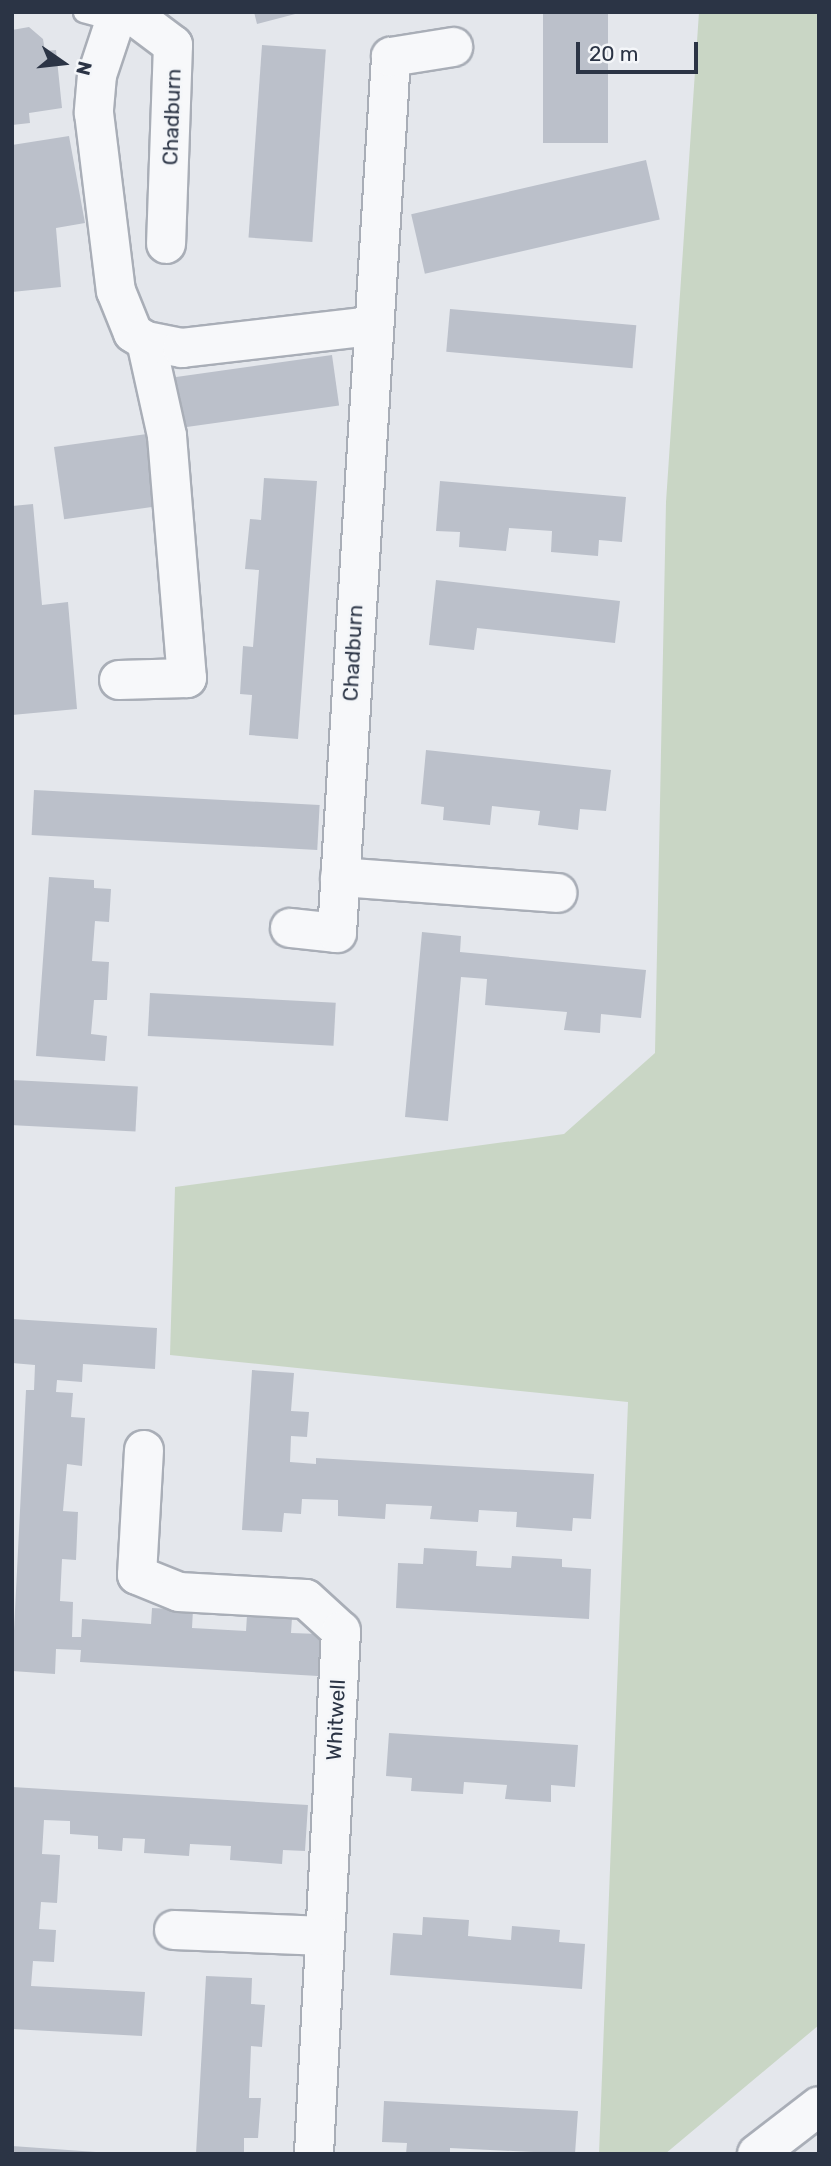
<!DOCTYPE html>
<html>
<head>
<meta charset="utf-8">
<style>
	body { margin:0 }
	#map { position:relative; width:831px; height:2166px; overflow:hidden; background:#e4e7ec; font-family:Rubik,sans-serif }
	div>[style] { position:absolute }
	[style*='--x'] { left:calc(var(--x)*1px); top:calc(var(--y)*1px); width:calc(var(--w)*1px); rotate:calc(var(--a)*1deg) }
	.green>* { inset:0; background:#c9d6c5 }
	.building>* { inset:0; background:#bbc0ca; transform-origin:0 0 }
	.roads { filter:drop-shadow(2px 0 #a9aeb7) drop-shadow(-2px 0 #a9aeb7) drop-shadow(0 2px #a9aeb7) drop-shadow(0 -2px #a9aeb7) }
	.service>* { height:19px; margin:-9.5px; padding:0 9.5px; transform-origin:9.5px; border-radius:9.5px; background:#f7f8fa }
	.minor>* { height:38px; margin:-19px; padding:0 19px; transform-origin:19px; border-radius:19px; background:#f7f8fa }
	.tertiary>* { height:38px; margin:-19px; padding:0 19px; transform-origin:19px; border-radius:19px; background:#f7f8fa }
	span { translate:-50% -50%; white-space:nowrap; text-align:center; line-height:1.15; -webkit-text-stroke:5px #f4f6f9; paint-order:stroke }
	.street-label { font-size:21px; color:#2b3445 }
	.frame { position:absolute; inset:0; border:14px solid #2b3445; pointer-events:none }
	.north { position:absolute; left:28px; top:28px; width:70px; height:70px; -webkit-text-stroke:5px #f4f6f9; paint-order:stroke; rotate:104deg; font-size:19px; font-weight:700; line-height:28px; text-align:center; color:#2b3445 }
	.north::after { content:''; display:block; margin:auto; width:24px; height:32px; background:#2b3445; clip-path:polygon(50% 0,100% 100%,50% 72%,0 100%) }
	.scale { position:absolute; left:576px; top:42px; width:122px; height:32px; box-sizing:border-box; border:4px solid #2b3445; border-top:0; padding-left:9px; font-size:21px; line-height:24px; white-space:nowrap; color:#2b3445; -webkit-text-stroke:5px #f4f6f9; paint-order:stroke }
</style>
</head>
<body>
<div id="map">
	<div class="green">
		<div style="clip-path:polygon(699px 12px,819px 12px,819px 2025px,665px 2154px,599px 2154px,628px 1402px,170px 1355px,175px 1187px,564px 1134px,655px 1053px,666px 502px)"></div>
	</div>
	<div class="building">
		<div style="clip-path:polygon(254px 12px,298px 12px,299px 13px,257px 24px)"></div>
		<div style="left:543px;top:12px;width:65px;height:131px"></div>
		<div style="clip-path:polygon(29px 27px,43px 39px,45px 51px,56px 50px,62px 108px,29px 113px,30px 123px,12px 125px,12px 30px)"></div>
		<div style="left:262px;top:45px;width:64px;height:193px;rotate:4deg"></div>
		<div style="clip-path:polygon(69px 136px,85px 223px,56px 228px,61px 287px,12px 292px,12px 145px)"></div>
		<div style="left:646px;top:160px;width:61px;height:241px;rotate:77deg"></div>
		<div style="left:450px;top:309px;width:187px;height:43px;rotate:5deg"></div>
		<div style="left:332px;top:355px;width:51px;height:161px;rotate:82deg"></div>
		<div style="left:154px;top:433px;width:73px;height:101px;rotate:82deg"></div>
		<div style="clip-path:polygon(264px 478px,317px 481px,298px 739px,249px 735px,252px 695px,240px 694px,243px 646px,253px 647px,259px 570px,245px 569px,250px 519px,261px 520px)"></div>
		<div style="clip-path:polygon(440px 481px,626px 497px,622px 542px,599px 540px,598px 556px,551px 552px,552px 531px,509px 528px,506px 551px,459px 547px,460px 532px,436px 531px)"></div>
		<div style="clip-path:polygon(33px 504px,42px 605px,68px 602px,77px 709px,12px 715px,12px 506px)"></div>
		<div style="clip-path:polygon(436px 580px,620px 601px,615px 643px,477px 628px,474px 650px,429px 645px)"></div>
		<div style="clip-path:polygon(426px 750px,611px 770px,606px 811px,580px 809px,578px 830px,538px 825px,540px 811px,492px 806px,490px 825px,443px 820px,444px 807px,421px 804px)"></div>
		<div style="left:34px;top:790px;width:286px;height:45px;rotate:3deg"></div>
		<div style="clip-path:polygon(49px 877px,94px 880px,94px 888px,111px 889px,109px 922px,95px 921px,92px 961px,109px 962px,107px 1000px,94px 1000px,91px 1034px,107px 1036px,105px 1061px,36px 1056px)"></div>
		<div style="clip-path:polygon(422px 932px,461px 936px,460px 952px,646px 970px,641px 1018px,601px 1014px,600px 1033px,564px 1030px,567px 1012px,485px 1005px,487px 979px,461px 977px,448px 1121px,405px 1117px)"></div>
		<div style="left:150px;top:993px;width:186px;height:43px;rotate:3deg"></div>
		<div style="left:12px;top:1080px;width:126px;height:45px;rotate:3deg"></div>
		<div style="clip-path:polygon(12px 1319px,157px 1328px,155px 1369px,83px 1364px,82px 1382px,57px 1380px,56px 1392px,73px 1393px,71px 1417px,85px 1418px,82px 1466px,67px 1464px,63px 1511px,78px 1512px,76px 1560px,62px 1559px,60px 1601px,73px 1602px,72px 1637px,81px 1637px,82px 1619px,151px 1624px,152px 1608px,193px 1610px,192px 1628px,246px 1631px,247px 1615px,292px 1618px,291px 1633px,320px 1634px,318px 1676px,80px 1662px,81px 1650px,56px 1649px,55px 1674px,12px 1671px,26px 1390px,34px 1390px,35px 1365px,12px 1363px)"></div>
		<div style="clip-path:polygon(252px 1370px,294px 1373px,291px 1411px,309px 1412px,307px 1437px,291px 1436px,290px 1462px,316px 1464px,316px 1458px,594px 1474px,591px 1519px,573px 1518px,572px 1531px,516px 1527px,517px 1512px,479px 1510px,478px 1522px,430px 1519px,432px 1506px,386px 1504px,385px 1519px,338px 1516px,338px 1500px,302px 1499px,301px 1514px,284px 1513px,282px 1532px,242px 1530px)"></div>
		<div style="clip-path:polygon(424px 1548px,477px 1551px,476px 1566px,511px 1568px,512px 1556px,562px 1559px,562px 1567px,591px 1569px,589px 1619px,396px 1608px,398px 1563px,423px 1564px)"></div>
		<div style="clip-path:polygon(389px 1733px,578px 1745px,575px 1787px,551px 1785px,551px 1802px,505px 1799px,507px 1785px,464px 1782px,463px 1794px,411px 1791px,412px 1778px,386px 1776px)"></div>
		<div style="clip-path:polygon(12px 1787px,308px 1805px,305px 1851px,283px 1850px,282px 1864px,230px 1860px,231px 1846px,190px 1844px,189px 1856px,144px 1853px,145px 1839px,123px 1838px,122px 1851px,98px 1849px,98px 1836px,70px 1834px,70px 1821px,44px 1820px,42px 1854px,60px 1855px,57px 1903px,41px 1902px,39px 1929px,56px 1930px,54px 1962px,33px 1961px,31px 1986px,145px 1992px,142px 2036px,12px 2029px)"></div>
		<div style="clip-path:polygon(423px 1917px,469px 1920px,468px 1936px,511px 1940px,512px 1926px,560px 1930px,559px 1942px,585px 1944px,582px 1989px,390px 1975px,393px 1933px,422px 1935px)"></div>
		<div style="clip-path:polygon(206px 1976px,252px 1978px,251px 2004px,265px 2005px,262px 2047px,251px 2046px,249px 2098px,261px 2098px,258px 2138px,244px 2138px,244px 2154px,196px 2154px)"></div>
		<div style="clip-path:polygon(384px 2101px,578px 2111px,575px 2154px,450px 2148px,450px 2154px,406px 2154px,407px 2143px,382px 2142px)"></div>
		<div style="clip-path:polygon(12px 2146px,96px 2152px,96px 2154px,12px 2154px)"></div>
	</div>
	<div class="roads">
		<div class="service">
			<div style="--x:83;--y:12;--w:34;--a:15"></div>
		</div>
		<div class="minor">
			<div style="--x:118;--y:12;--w:66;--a:108.4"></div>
			<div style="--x:97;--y:75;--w:38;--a:95"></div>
			<div style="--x:94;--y:113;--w:179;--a:83"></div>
			<div style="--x:116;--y:291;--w:45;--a:68"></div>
			<div style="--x:133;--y:333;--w:15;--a:32"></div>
			<div style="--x:146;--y:341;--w:97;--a:77.5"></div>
			<div style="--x:167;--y:436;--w:243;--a:85.3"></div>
			<div style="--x:187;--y:678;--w:68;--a:178.3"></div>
			<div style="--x:129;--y:12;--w:55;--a:36.9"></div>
			<div style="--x:173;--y:45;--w:199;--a:92"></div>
			<div style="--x:146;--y:341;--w:37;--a:11"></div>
			<div style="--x:182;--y:348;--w:190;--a:-6.6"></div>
			<div style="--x:340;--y:877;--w:218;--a:4.2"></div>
			<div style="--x:290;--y:928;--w:47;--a:6.1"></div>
			<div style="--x:337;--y:933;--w:878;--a:-86.47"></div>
			<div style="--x:391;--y:57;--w:63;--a:-9.2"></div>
			<div style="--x:144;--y:1450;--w:125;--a:93.2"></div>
			<div style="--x:137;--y:1575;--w:45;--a:22"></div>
			<div style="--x:179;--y:1592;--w:127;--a:3.2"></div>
			<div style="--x:306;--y:1599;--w:47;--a:42.4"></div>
			<div style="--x:341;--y:1631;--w:524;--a:92.96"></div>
			<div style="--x:174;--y:1930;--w:151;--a:2.3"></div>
		</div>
		<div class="tertiary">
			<div style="--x:757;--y:2154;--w:78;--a:-37.7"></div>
		</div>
	</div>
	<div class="street-label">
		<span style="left:172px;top:117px;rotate:-88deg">Chadburn</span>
		<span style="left:353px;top:653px;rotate:-87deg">Chadburn</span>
		<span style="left:336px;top:1720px;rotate:-87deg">Whitwell</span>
	</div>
	<div class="frame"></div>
	<div class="north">N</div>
	<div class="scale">20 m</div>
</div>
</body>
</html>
